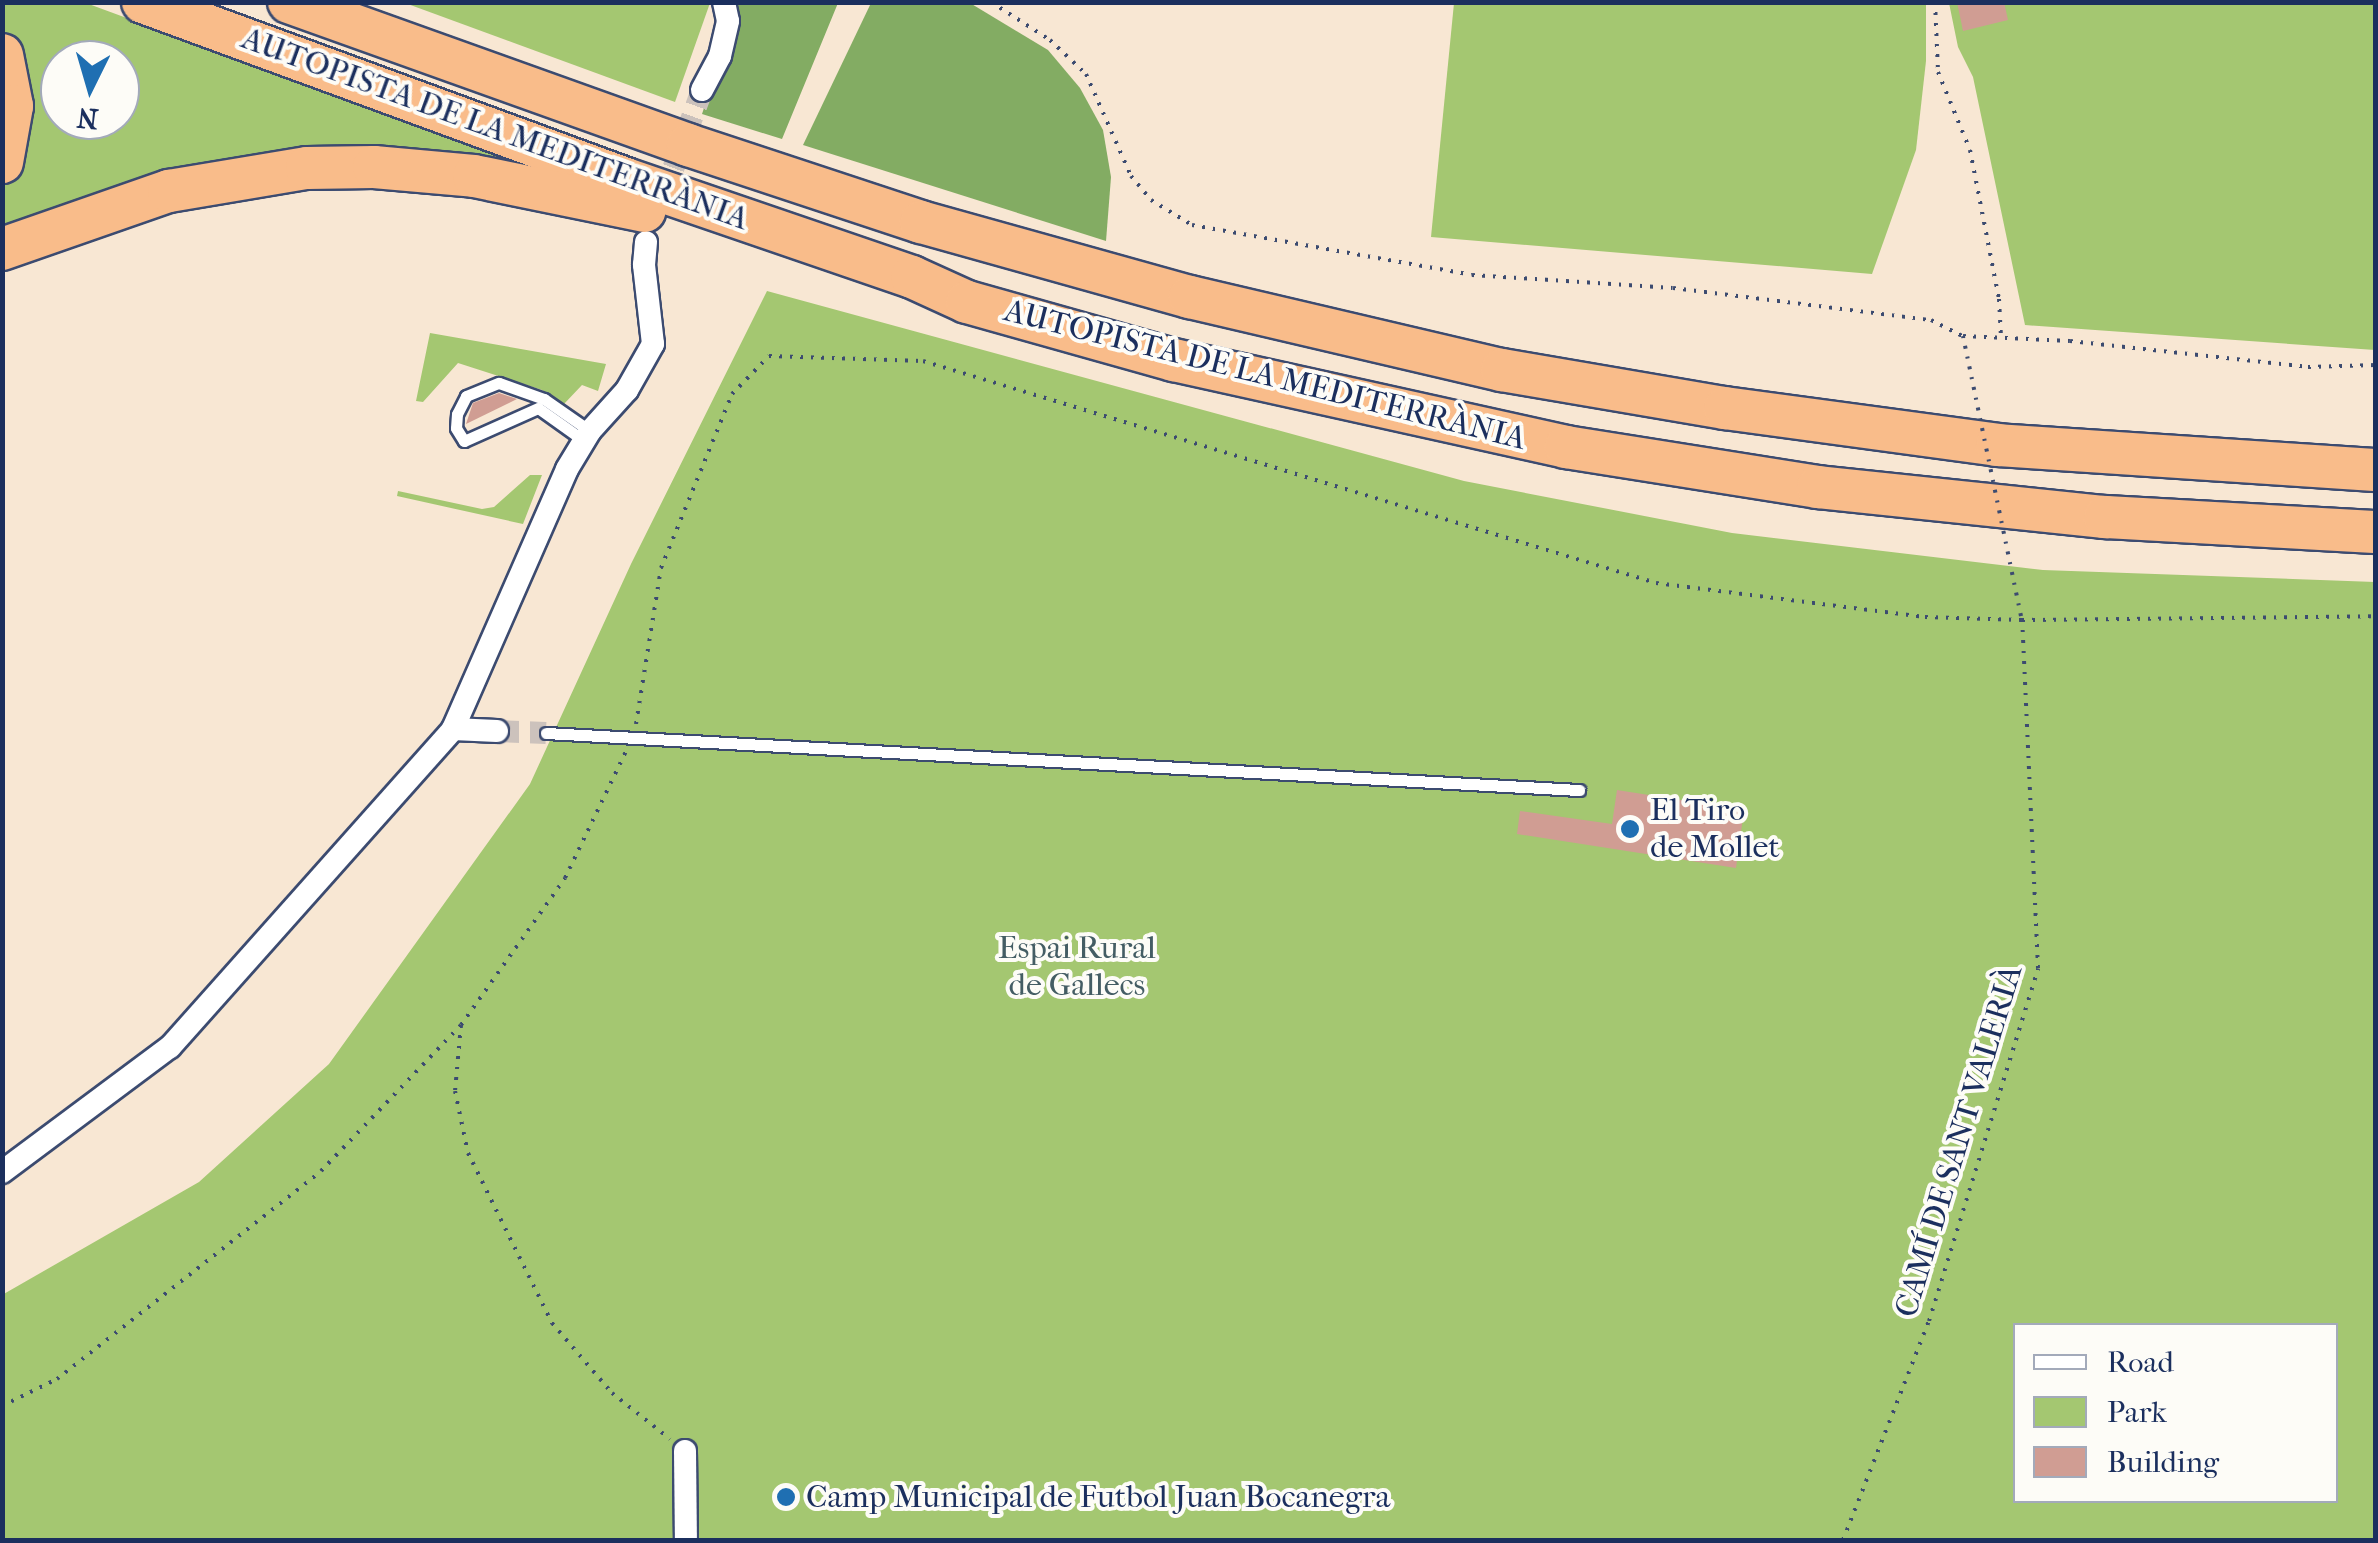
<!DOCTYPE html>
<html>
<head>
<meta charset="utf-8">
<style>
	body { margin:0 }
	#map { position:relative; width:2378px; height:1543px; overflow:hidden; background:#f8e7d3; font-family:"IM FELL French Canon",serif }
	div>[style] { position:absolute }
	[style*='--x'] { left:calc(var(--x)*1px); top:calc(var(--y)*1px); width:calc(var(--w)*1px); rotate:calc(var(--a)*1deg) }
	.green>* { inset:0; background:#a4c771 }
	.forest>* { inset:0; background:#83ac63 }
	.building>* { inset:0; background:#d09d93 }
	.street-tunnel>* { height:22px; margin-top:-11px; transform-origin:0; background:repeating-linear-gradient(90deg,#ccc2bc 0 22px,transparent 0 33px) }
	.path>* { height:4px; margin-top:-2px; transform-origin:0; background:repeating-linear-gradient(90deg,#3c4b70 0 2.5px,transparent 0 10.5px) }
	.roads { filter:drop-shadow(2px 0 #3c4b70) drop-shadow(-2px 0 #3c4b70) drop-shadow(0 2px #3c4b70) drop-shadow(0 -2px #3c4b70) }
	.lane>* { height:11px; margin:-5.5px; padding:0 5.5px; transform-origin:5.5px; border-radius:5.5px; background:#fff }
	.street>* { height:22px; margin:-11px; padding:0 11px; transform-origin:11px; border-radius:11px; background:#fff }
	.highway>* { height:42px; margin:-21px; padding:0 21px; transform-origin:21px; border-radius:21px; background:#f9bc8a }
	.path-bridge>* { height:4px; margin-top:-2px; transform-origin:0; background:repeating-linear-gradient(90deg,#3c4b70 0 2.5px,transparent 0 10.5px) }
	.dots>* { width:28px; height:28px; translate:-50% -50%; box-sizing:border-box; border:5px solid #fdfcf7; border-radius:50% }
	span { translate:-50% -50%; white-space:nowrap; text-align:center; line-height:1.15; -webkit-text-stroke:8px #fdfcf7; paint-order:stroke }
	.street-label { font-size:32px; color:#1b2f5e }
	.poi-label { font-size:32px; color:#1b2f5e }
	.left { translate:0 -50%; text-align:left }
	.park-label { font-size:32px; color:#445d64 }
	.frame { position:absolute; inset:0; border:5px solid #1b2f5e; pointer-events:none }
	.legend { position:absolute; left:2013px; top:1323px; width:325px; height:180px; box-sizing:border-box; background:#fdfcf7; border:2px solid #a3aaba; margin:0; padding:12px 18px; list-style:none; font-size:30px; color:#1b2f5e }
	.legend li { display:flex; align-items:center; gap:20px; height:50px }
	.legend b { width:50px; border:2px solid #a3aaba }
	.north { position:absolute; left:40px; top:40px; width:100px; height:100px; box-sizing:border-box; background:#fdfcf7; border:2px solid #a3aaba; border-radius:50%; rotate:185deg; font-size:28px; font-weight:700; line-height:40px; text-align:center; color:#1b2f5e }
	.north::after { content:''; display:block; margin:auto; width:35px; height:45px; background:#1f6fb2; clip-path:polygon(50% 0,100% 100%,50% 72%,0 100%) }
</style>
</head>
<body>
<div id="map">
	<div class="green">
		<div style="clip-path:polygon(evenodd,3px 3px,86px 3px,584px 187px,409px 159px,3px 242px,3px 187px,9px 177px,10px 42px,3px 29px,3px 3px,60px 60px,120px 60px,120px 120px,60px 120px,60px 60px)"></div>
		<div style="clip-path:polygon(405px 3px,710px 2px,710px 3px,675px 102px)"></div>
		<div style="clip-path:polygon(1454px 3px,1926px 3px,1926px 61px,1916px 150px,1872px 274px,1431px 237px)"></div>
		<div style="clip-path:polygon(1949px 3px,2375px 3px,2375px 350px,2025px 325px,1973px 77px,1958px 47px)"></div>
		<div style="clip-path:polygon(evenodd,767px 291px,1464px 481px,1732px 533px,2043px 570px,2375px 582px,2375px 1540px,3px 1540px,2px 1295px,199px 1182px,329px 1064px,530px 784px,631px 564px,767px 291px,2016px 1326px,2336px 1326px,2336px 1500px,2016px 1500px,2016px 1326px)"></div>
		<div style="clip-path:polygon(430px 333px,606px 364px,598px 391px,582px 385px,564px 404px,542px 390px,458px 363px,423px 402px,416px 401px)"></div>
		<div style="clip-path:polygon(530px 475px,542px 475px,523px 524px,397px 496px,398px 491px,482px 509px,494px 507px)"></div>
	</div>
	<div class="forest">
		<div style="clip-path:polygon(735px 3px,838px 3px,782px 139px,702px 114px,737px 9px)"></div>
		<div style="clip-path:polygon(871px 3px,970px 3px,1048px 50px,1080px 88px,1103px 130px,1111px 177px,1106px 241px,803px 145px)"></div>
	</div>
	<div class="building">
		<div style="clip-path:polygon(1957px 2px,2004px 2px,2008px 20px,1963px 31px)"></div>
		<div style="clip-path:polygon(499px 393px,517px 399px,466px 424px,473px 403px)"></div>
		<div style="clip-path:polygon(1617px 790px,1744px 810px,1736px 868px,1517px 834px,1520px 811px,1612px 824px)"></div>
	</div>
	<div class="street-tunnel">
		<div style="--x:662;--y:199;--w:116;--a:-69.8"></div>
		<div style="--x:497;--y:731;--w:49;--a:2.3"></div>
	</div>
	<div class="path">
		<div style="--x:991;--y:2;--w:70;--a:32.8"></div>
		<div style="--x:1050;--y:40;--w:50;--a:43.4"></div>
		<div style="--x:1086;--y:74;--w:111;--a:66.2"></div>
		<div style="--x:1131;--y:176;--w:31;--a:50"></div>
		<div style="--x:1151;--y:200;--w:48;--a:31.4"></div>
		<div style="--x:1192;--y:225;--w:284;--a:10.1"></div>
		<div style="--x:1472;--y:275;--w:201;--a:3.7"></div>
		<div style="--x:1673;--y:288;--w:260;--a:7.1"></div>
		<div style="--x:1931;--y:320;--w:36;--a:27"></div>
		<div style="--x:1963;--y:336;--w:107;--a:2.7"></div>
		<div style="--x:2070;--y:341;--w:239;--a:6.2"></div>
		<div style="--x:2308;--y:367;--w:68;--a:-1.7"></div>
		<div style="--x:1935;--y:2;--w:70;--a:87.5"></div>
		<div style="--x:1938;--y:72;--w:84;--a:67.7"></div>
		<div style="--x:1970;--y:150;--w:152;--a:79"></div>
		<div style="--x:1999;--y:299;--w:36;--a:87"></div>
		<div style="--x:636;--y:724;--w:158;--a:-80.9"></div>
		<div style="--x:661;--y:568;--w:188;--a:-67.8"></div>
		<div style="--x:732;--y:394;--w:53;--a:-45.8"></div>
		<div style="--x:769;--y:356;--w:154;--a:1.9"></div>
		<div style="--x:923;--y:361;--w:766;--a:16.85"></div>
		<div style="--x:1656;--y:583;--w:271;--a:7.2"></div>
		<div style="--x:1925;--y:617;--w:97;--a:1.8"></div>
		<div style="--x:2022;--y:620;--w:354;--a:-0.6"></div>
		<div style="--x:461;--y:1025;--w:66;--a:95.2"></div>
		<div style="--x:455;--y:1091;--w:63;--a:78.2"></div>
		<div style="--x:468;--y:1153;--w:190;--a:63.7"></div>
		<div style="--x:552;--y:1323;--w:92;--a:49.4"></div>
		<div style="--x:612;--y:1393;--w:74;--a:38.4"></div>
		<div style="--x:2;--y:1406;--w:61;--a:-26.1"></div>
		<div style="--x:57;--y:1379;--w:336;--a:-38.2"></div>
		<div style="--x:321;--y:1171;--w:202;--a:-46.2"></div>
		<div style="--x:461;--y:1025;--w:180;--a:-54.7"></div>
		<div style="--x:565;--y:878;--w:141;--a:-64.3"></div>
		<div style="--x:1843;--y:1540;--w:235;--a:-68.6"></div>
		<div style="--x:1929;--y:1321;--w:369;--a:-72.8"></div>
		<div style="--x:2038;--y:968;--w:348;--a:-92.6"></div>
	</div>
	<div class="roads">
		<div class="lane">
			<div style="--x:583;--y:440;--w:55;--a:-144.6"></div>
			<div style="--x:538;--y:408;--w:81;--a:156"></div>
			<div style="--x:464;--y:441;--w:15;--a:-122"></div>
			<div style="--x:456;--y:428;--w:14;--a:-86"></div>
			<div style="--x:457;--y:414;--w:20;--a:-63"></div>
			<div style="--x:466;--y:396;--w:35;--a:-22"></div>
			<div style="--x:499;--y:383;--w:48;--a:19.6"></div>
			<div style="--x:544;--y:399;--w:56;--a:34.8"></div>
			<div style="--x:546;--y:733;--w:1035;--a:3.16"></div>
		</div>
		<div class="street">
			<div style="--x:702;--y:90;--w:38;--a:-62"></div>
			<div style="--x:720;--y:56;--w:36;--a:-77"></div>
			<div style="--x:728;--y:21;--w:19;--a:-102"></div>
			<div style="--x:453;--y:729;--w:44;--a:2.6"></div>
			<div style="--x:2;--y:1172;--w:209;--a:-36.7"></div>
			<div style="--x:170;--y:1047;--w:426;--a:-48.3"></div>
			<div style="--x:453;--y:729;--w:284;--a:-66.3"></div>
			<div style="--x:567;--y:469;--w:44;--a:-58.8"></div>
			<div style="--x:590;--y:431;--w:55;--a:-47.9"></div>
			<div style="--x:627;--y:390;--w:53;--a:-60.5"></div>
			<div style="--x:653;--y:344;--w:80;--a:-96.5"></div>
			<div style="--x:644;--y:265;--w:23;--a:-85"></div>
			<div style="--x:685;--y:1451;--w:89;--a:89.4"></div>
		</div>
		<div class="highway">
			<div style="--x:143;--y:2;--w:514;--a:20.13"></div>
			<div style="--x:626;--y:179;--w:302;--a:18.9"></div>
			<div style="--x:912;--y:277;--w:60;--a:24.4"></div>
			<div style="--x:967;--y:302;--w:215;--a:15.7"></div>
			<div style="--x:1174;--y:360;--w:402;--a:12.5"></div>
			<div style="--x:1566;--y:447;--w:255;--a:9"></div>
			<div style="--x:1818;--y:487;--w:289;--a:6"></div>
			<div style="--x:2105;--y:517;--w:271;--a:3.2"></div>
			<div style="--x:289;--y:2;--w:424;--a:19.7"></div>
			<div style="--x:688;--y:145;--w:245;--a:18.3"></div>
			<div style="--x:921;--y:222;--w:279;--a:15.6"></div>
			<div style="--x:1190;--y:297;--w:320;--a:13.2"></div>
			<div style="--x:1502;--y:370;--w:226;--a:9.7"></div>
			<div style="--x:1725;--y:408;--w:275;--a:7.7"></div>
			<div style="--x:1997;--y:445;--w:380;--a:3.8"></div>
			<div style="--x:2;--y:55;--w:52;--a:78.9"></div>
			<div style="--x:12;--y:106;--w:57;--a:100.1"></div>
			<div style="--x:2;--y:249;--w:177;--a:-19.2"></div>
			<div style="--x:169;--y:191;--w:140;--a:-9.5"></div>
			<div style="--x:307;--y:168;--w:67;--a:-0.9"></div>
			<div style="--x:374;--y:167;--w:100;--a:5.1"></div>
			<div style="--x:474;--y:176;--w:174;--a:11.6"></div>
		</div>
	</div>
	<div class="path-bridge">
		<div style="--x:1963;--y:336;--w:290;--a:78.3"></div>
	</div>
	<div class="dots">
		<div style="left:1630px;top:829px;background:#1f6fb2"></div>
		<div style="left:786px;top:1497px;background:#1f6fb2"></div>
	</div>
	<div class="street-label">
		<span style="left:495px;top:129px;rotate:20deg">AUTOPISTA DE LA MEDITERRÀNIA</span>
		<span style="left:1265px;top:375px;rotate:14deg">AUTOPISTA DE LA MEDITERRÀNIA</span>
		<span style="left:1959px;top:1141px;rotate:-73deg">CAMÍ DE SANT VALERIÀ</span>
	</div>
	<div class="poi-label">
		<span class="left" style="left:1650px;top:829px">El Tiro<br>de Mollet</span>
		<span class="left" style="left:806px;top:1497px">Camp Municipal de Futbol Juan Bocanegra</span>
	</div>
	<div class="park-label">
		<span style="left:1077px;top:967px">Espai Rural<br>de Gallecs</span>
	</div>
	<div class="frame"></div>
	<ul class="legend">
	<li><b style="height:12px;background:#fff"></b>Road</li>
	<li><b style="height:28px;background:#a4c771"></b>Park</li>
	<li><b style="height:28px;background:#d09d93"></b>Building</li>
	</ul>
	<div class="north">N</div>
</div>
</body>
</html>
